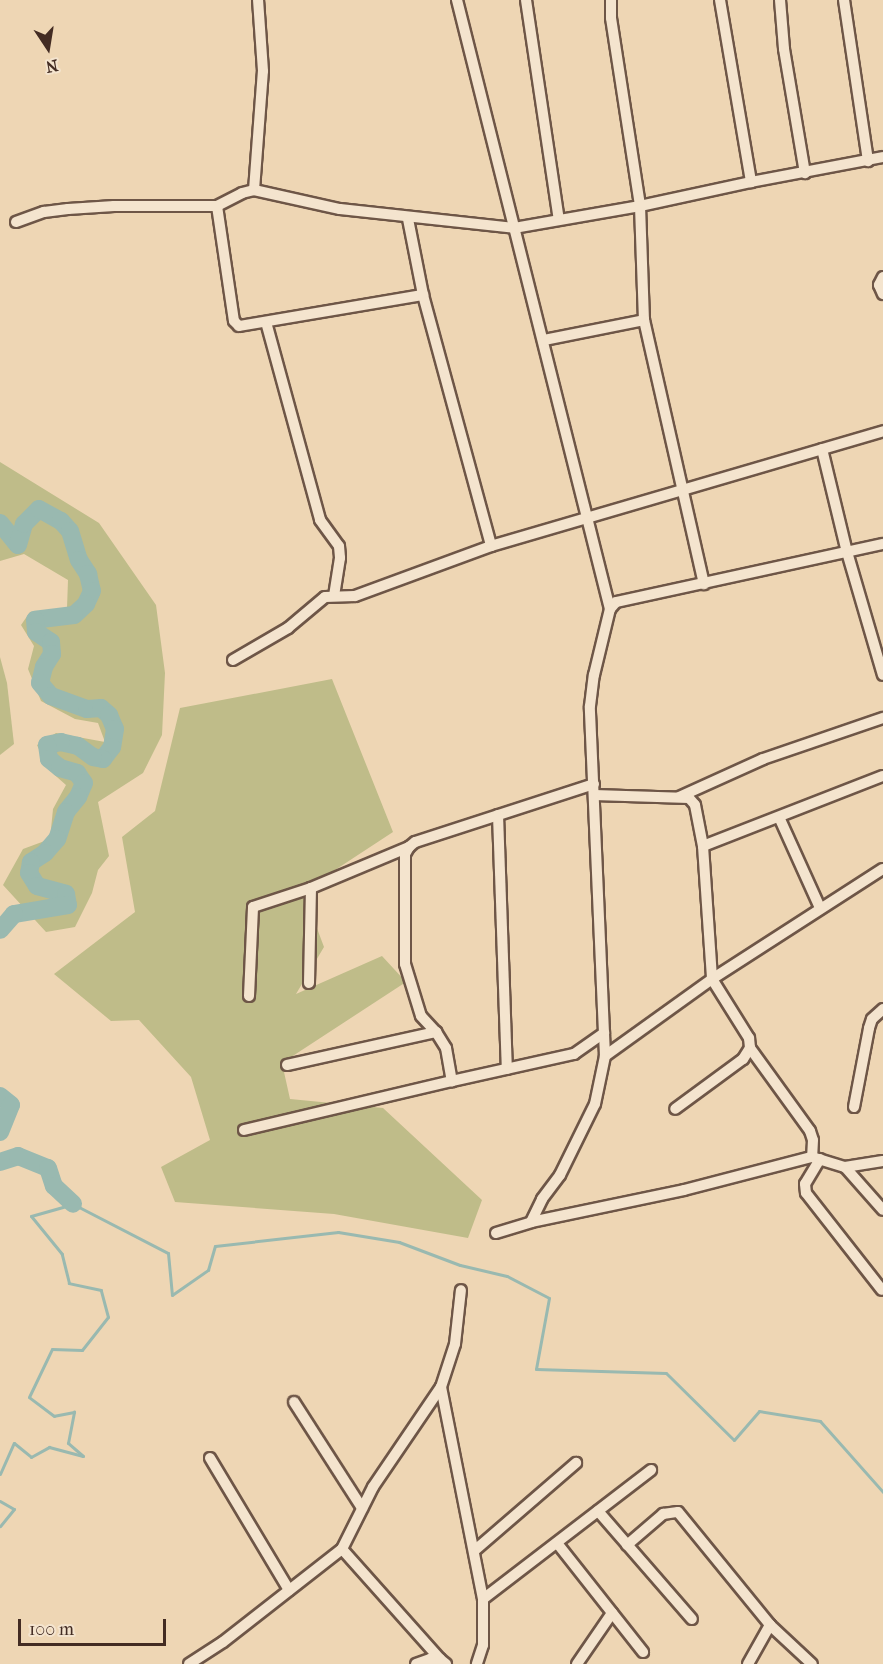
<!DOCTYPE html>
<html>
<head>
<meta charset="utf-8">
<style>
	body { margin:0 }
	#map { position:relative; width:883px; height:1664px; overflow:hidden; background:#eed6b4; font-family:"IM FELL French Canon",serif }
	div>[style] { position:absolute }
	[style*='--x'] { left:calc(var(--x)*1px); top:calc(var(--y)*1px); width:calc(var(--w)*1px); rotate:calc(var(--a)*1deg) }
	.green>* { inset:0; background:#bfbc89 }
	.stream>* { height:3px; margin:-1.5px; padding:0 1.5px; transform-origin:1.5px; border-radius:1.5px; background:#99b9b0 }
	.river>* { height:18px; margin:-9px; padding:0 9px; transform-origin:9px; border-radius:9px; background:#99b9b0 }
	.roads { filter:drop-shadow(2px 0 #6e5647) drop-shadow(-2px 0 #6e5647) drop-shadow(0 2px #6e5647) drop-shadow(0 -2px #6e5647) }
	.minor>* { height:10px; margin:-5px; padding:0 5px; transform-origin:5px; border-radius:5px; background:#f4e4ce }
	span { translate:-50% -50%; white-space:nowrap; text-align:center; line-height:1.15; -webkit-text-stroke:5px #f4e4ce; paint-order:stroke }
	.north { position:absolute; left:18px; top:18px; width:60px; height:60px; -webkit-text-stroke:4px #f4e4ce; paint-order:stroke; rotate:168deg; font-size:16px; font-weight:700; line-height:24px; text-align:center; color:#432c23 }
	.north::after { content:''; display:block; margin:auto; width:21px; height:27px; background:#432c23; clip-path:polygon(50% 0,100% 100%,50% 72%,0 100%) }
	.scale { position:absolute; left:18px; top:1619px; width:148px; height:27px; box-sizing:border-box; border:3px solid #432c23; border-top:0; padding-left:8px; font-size:18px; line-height:21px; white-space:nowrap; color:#432c23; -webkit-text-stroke:4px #f4e4ce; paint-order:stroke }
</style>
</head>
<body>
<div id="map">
	<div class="green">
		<div style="clip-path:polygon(0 462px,99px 523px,156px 605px,165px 673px,162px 735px,143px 773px,98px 802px,109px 856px,98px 870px,92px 893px,75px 927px,46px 932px,3px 885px,23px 849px,50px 839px,53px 809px,66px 785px,49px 770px,37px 745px,56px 733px,105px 742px,98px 723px,75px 719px,41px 701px,28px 669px,34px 646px,21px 625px,30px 612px,67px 608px,68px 580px,24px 554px,0 561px)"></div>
		<div style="clip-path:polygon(0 657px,7px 683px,14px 744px,0 755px)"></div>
		<div style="clip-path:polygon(332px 679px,393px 832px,303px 891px,324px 947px,296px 994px,382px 956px,406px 982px,282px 1063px,290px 1099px,383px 1108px,482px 1200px,468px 1238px,334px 1214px,175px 1202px,161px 1167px,210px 1140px,191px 1077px,139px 1020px,111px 1021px,54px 974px,135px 912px,122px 837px,155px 811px,180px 708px)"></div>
	</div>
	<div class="stream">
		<div style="--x:0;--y:1474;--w:34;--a:-66"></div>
		<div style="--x:14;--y:1443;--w:22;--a:39"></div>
		<div style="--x:31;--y:1457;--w:21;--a:-29"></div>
		<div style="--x:49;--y:1447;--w:35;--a:15"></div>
		<div style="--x:83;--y:1456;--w:20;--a:-139"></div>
		<div style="--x:68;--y:1443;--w:32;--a:-79"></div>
		<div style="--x:74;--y:1412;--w:20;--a:169"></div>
		<div style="--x:54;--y:1416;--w:31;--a:-143"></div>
		<div style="--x:29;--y:1397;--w:53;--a:-64.4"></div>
		<div style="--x:52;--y:1349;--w:30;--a:2"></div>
		<div style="--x:82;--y:1350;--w:42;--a:-51.8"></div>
		<div style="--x:108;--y:1317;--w:28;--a:-105"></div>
		<div style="--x:101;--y:1290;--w:33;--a:-168"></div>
		<div style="--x:69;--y:1283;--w:30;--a:-104"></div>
		<div style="--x:62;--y:1254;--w:49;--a:-129.2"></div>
		<div style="--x:31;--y:1216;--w:44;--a:-15.9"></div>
		<div style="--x:73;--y:1204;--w:107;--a:27.3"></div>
		<div style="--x:168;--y:1253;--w:42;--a:84.6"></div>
		<div style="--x:172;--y:1295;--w:44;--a:-34.8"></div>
		<div style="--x:208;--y:1270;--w:25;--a:-74"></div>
		<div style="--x:215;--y:1246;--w:124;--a:-6.5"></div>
		<div style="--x:338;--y:1232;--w:62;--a:9.3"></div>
		<div style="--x:399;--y:1242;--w:65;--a:20.7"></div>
		<div style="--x:460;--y:1265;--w:48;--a:13.2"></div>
		<div style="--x:507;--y:1276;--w:47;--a:27.6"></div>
		<div style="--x:549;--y:1298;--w:72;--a:100.4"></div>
		<div style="--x:536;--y:1369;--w:130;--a:1.8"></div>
		<div style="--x:666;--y:1373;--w:95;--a:44.6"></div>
		<div style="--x:734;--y:1440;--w:38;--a:-49"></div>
		<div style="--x:759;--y:1411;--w:62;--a:9.3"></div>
		<div style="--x:820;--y:1421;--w:95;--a:48.4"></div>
		<div style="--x:0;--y:1501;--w:16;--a:30"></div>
		<div style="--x:14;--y:1509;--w:22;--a:129"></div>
	</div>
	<div class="river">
		<div style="--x:0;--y:523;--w:28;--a:51"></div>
		<div style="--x:18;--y:545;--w:22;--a:-74"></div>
		<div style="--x:24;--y:524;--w:21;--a:-45"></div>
		<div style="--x:39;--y:509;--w:25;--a:29"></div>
		<div style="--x:61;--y:521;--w:13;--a:48"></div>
		<div style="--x:70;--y:531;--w:30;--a:73"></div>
		<div style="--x:79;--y:560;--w:17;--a:57"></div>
		<div style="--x:88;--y:574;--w:17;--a:77"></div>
		<div style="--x:92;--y:591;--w:14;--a:115"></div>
		<div style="--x:86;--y:604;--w:16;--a:137"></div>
		<div style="--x:74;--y:615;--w:39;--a:173"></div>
		<div style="--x:35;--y:620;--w:12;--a:85"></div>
		<div style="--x:36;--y:632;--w:18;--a:34"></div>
		<div style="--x:51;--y:642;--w:12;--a:85"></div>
		<div style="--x:52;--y:654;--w:15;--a:122"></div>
		<div style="--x:44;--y:667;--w:16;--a:104"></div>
		<div style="--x:40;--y:683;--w:17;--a:50"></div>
		<div style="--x:51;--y:696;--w:38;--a:20"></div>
		<div style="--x:87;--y:709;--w:14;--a:-4"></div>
		<div style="--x:101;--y:708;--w:11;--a:41"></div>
		<div style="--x:109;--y:715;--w:15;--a:67"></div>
		<div style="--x:115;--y:729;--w:18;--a:99"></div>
		<div style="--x:112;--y:747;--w:15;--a:127"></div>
		<div style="--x:103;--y:759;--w:10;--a:-169"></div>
		<div style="--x:93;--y:757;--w:19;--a:-144"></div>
		<div style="--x:78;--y:746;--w:17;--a:-167"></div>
		<div style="--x:61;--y:742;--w:14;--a:168"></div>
		<div style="--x:47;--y:745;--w:14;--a:82"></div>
		<div style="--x:49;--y:759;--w:14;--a:39"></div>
		<div style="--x:60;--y:768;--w:18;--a:16"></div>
		<div style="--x:77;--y:773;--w:12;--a:55"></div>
		<div style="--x:84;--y:783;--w:15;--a:113"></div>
		<div style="--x:78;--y:797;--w:19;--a:129"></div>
		<div style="--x:66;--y:812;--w:28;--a:108"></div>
		<div style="--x:57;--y:839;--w:18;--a:131"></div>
		<div style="--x:45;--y:853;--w:17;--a:147"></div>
		<div style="--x:31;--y:862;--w:11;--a:100"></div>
		<div style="--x:29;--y:873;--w:15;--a:58"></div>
		<div style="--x:37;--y:886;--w:30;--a:15"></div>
		<div style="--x:66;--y:894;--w:11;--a:80"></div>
		<div style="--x:68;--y:905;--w:55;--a:170.5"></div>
		<div style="--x:14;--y:914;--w:21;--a:131"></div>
		<div style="--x:0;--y:1096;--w:14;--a:39"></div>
		<div style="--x:11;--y:1105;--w:29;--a:112"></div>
		<div style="--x:0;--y:1162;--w:19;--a:-18"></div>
		<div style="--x:18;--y:1156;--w:32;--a:22"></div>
		<div style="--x:48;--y:1168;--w:19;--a:72"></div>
		<div style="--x:54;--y:1186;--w:26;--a:43"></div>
	</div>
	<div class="roads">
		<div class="minor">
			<div style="--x:457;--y:0;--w:628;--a:75.9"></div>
			<div style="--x:526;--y:0;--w:222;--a:81.5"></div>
			<div style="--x:611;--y:0;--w:18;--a:90"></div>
			<div style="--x:611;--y:18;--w:190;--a:81.2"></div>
			<div style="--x:640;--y:206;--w:114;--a:88"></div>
			<div style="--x:644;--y:320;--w:271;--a:77.2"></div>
			<div style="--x:720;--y:0;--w:185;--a:80.3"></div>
			<div style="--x:780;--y:0;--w:49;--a:85.3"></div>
			<div style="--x:784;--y:49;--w:126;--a:80.4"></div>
			<div style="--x:844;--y:0;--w:163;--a:81.5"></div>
			<div style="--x:254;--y:190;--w:119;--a:-85.7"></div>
			<div style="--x:263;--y:71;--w:71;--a:-94"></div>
			<div style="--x:217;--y:206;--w:116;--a:81.6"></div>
			<div style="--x:234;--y:321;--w:7;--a:45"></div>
			<div style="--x:239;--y:326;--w:187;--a:-9.6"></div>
			<div style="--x:408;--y:219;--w:77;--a:78.8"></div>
			<div style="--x:423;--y:295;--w:260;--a:74.8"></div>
			<div style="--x:16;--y:222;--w:30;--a:-20"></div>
			<div style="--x:44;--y:212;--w:24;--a:-7"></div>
			<div style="--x:68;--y:209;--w:46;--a:-3.7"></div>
			<div style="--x:114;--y:206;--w:103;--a:0"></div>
			<div style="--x:217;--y:206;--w:28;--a:-27"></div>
			<div style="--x:242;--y:193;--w:12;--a:-14"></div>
			<div style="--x:254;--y:190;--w:88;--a:12.5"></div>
			<div style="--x:340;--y:209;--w:175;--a:6.2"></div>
			<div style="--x:514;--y:228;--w:128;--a:-9.9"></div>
			<div style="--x:640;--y:206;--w:114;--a:-12.2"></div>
			<div style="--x:751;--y:182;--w:134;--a:-10.7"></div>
			<div style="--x:883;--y:277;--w:9;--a:117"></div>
			<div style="--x:879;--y:285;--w:10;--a:66"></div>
			<div style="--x:266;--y:322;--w:205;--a:74.7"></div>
			<div style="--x:320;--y:520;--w:32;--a:54"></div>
			<div style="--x:339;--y:546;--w:12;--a:85"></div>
			<div style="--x:340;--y:558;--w:38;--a:99"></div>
			<div style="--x:544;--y:340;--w:102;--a:-11.3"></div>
			<div style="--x:822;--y:449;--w:106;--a:76.4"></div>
			<div style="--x:847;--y:552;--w:128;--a:73.7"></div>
			<div style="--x:233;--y:660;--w:64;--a:-30.2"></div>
			<div style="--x:288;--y:628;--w:48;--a:-40"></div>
			<div style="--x:325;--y:597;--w:30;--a:-2"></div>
			<div style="--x:355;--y:596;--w:145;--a:-20.2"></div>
			<div style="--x:491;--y:546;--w:409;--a:-16.3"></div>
			<div style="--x:594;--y:784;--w:188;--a:162"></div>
			<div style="--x:415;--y:842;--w:8;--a:140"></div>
			<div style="--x:409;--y:847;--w:8;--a:120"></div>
			<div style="--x:405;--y:854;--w:110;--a:90"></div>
			<div style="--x:405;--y:964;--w:54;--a:72.9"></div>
			<div style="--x:421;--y:1016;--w:22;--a:47"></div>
			<div style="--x:436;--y:1032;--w:19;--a:58"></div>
			<div style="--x:446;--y:1048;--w:34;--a:80"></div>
			<div style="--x:452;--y:1081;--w:125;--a:-12.5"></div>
			<div style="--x:574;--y:1054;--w:37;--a:-35"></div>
			<div style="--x:594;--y:795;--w:95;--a:1.8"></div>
			<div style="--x:689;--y:798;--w:9;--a:49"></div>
			<div style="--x:695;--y:805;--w:42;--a:79"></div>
			<div style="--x:703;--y:846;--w:133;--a:86.1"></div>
			<div style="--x:712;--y:979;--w:70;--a:57.9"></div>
			<div style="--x:749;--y:1038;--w:10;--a:84"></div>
			<div style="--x:750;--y:1048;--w:13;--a:122"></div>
			<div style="--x:743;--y:1059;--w:84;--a:143.7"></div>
			<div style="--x:679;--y:797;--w:92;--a:-24.3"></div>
			<div style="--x:763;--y:759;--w:127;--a:-18.9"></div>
			<div style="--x:498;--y:815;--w:254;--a:88"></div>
			<div style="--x:779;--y:817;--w:100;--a:65.7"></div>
			<div style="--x:703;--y:846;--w:193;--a:-21.3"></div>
			<div style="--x:309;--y:983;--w:95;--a:-88.8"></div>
			<div style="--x:249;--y:996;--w:89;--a:-87.4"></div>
			<div style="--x:253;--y:907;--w:61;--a:-18.1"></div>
			<div style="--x:311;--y:888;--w:106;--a:-22.7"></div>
			<div style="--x:750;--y:1048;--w:102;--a:54.1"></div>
			<div style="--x:810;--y:1131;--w:9;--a:72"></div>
			<div style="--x:813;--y:1140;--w:17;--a:93"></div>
			<div style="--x:605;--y:1056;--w:132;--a:-35.7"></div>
			<div style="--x:712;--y:979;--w:203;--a:-32.8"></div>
			<div style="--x:287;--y:1065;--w:153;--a:-12.5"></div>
			<div style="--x:854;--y:1107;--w:80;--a:-79.2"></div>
			<div style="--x:869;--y:1028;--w:9;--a:-72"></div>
			<div style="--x:872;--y:1019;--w:15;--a:-42"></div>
			<div style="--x:244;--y:1130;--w:214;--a:-13.3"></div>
			<div style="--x:820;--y:1159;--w:29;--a:121"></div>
			<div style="--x:805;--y:1184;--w:9;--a:84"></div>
			<div style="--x:806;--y:1193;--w:123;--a:51.9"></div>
			<div style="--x:845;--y:1167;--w:38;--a:-9"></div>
			<div style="--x:531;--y:1222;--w:156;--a:-11.8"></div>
			<div style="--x:684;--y:1190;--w:132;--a:-14.5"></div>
			<div style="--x:812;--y:1157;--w:34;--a:17"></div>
			<div style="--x:845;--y:1167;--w:57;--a:48.5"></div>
			<div style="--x:496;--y:1233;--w:37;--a:-17"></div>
			<div style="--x:531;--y:1222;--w:25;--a:-64"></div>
			<div style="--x:542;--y:1199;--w:30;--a:-53"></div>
			<div style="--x:560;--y:1175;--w:79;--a:-63.8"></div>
			<div style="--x:595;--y:1104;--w:49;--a:-78.2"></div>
			<div style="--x:605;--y:1056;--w:350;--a:-92.5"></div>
			<div style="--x:590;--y:706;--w:31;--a:-83"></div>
			<div style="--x:594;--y:675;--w:68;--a:-76.4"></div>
			<div style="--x:610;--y:609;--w:9;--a:-49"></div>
			<div style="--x:616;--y:602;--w:273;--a:-12.3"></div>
			<div style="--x:441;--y:1387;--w:216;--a:78.8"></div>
			<div style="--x:483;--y:1599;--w:46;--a:90"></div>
			<div style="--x:483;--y:1645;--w:20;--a:108"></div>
			<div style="--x:294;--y:1402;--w:126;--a:57.3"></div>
			<div style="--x:210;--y:1458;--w:154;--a:59.1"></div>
			<div style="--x:598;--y:1511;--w:143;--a:49"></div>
			<div style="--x:557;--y:1543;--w:139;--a:51.7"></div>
			<div style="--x:627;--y:1545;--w:48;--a:-40.7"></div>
			<div style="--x:663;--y:1514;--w:15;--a:-8"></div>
			<div style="--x:678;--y:1512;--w:146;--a:50.8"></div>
			<div style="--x:342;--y:1549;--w:147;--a:48.3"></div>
			<div style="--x:474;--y:1551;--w:135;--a:-40.8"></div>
			<div style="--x:483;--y:1599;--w:212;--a:-37.5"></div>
			<div style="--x:189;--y:1664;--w:40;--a:-32.9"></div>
			<div style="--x:223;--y:1642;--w:151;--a:-38"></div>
			<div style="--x:342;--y:1549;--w:69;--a:-63.4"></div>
			<div style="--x:373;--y:1487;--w:121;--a:-55.8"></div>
			<div style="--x:441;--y:1387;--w:45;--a:-72"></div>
			<div style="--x:455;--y:1344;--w:54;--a:-83.7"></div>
			<div style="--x:416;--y:1664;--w:15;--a:-20"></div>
			<div style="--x:430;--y:1659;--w:10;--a:0"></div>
			<div style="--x:440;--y:1659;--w:8;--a:40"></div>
			<div style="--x:577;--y:1664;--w:62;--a:-55.5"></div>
			<div style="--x:748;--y:1664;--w:45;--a:-60.6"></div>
			<div style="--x:770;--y:1625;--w:57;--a:42.9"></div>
		</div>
	</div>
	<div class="north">N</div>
	<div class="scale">100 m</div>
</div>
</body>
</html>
